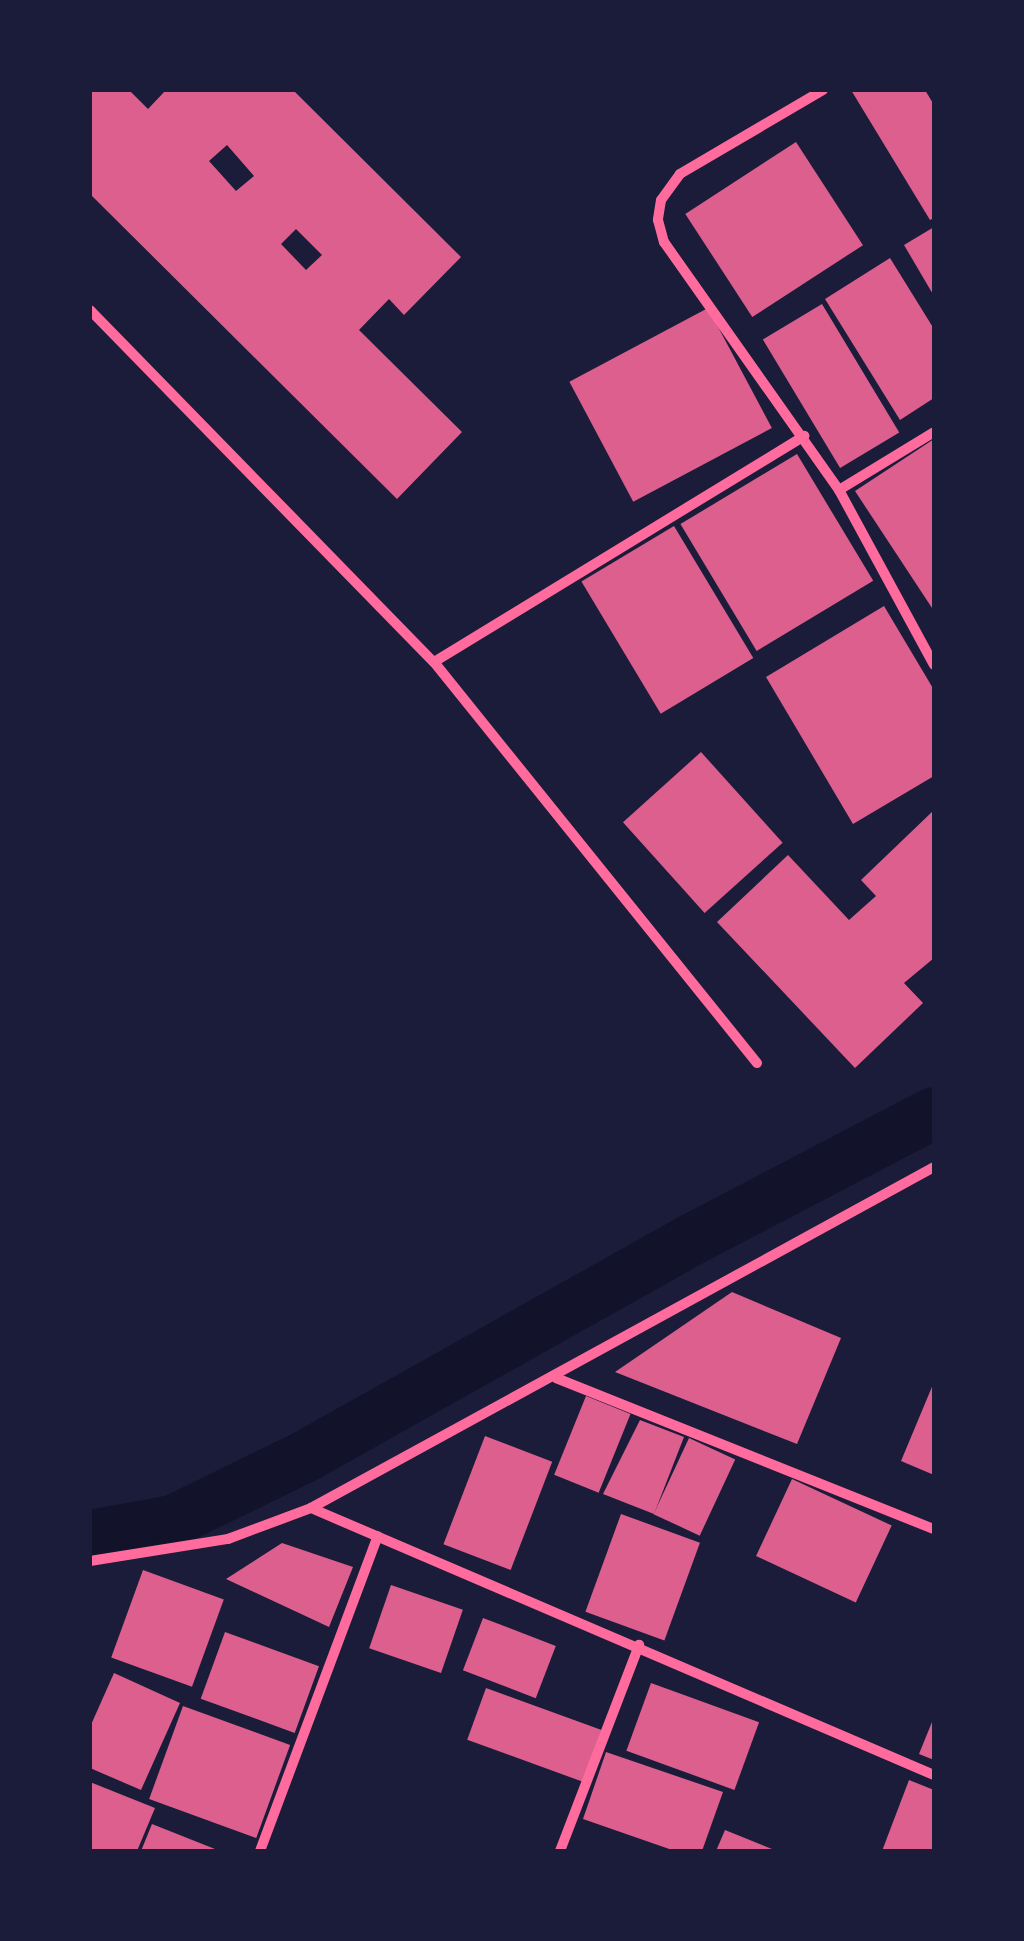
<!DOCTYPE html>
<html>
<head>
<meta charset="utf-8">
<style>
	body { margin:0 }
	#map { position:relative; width:1024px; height:1941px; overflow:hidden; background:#1b1b3a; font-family:"Fira Sans Condensed",sans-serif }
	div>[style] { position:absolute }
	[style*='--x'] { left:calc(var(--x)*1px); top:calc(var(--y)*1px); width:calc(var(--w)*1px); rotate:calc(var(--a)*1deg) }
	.canal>* { height:52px; margin:-26px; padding:0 26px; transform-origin:26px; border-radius:26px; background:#12122b }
	.building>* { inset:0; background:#dd5f8e; transform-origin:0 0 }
	.minor>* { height:10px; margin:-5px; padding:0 5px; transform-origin:5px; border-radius:5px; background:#ff6b9d }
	span { translate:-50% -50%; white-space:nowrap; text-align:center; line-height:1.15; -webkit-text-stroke:10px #1b1b3a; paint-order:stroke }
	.frame { position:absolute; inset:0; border:92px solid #1b1b3a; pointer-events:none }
</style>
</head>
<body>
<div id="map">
	<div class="canal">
		<div style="--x:90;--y:1536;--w:84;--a:-10.2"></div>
		<div style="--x:173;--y:1521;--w:148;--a:-26"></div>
		<div style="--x:306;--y:1456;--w:439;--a:-29.3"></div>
		<div style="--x:689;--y:1241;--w:276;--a:-27.6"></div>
	</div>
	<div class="building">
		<div style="clip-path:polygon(evenodd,90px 90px,129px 90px,148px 109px,166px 90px,293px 90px,461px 257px,404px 315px,389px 299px,359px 330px,462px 432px,397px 499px,90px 194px,90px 90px,227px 145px,254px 176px,236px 191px,209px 161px,227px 145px,90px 90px,296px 229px,322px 255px,306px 270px,281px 244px,296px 229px)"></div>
		<div style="clip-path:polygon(851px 90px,925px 90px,934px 105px,934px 218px,930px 220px)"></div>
		<div style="left:796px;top:142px;width:123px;height:132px;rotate:57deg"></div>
		<div style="clip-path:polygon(934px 227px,934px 296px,904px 245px)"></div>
		<div style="clip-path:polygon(890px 258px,934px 329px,934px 398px,900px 420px,825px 299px)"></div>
		<div style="left:822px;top:304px;width:150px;height:69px;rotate:59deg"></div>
		<div style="left:708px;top:308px;width:136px;height:157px;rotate:62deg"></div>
		<div style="clip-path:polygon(934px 439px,934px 611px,855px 491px)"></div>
		<div style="left:797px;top:454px;width:148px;height:136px;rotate:59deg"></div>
		<div style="left:674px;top:526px;width:154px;height:108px;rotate:59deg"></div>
		<div style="clip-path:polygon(884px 606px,934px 690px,934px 776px,853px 824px,766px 677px)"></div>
		<div style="left:701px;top:752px;width:122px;height:105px;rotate:48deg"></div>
		<div style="clip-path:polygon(934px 810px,934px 958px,904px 983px,923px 1003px,855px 1068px,717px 922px,788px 855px,849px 920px,876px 896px,861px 880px)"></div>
		<div style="clip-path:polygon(732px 1292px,841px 1338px,797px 1444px,615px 1372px)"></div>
		<div style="clip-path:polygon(934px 1382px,934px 1475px,901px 1461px)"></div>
		<div style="left:586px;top:1396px;width:48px;height:85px;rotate:22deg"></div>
		<div style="clip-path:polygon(640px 1420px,684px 1437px,654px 1514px,603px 1494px)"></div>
		<div style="left:485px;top:1436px;width:72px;height:116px;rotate:21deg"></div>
		<div style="left:689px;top:1438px;width:51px;height:84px;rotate:25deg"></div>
		<div style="left:792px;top:1479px;width:110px;height:85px;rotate:25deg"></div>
		<div style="left:621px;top:1514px;width:84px;height:104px;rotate:20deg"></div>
		<div style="clip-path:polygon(282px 1543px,353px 1567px,329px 1627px,226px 1579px)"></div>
		<div style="left:143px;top:1570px;width:86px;height:93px;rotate:20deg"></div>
		<div style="left:391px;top:1585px;width:76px;height:67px;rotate:19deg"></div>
		<div style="left:483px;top:1618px;width:78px;height:56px;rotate:21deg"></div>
		<div style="left:225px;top:1632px;width:100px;height:71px;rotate:20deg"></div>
		<div style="clip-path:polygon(114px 1673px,180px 1703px,141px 1790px,90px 1768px,90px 1727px)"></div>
		<div style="left:651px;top:1683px;width:115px;height:72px;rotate:20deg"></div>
		<div style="left:486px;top:1688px;width:123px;height:55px;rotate:20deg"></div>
		<div style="left:183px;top:1706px;width:114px;height:99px;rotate:20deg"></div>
		<div style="clip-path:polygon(934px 1717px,934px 1760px,919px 1754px)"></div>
		<div style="clip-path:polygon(606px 1752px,723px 1792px,702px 1851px,675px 1851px,583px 1819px)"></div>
		<div style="clip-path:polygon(909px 1780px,934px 1790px,934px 1851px,882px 1851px)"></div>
		<div style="clip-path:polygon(90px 1782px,155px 1808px,137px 1851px,90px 1851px)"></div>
		<div style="clip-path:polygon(152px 1824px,220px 1851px,141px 1851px)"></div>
		<div style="clip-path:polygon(725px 1830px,777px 1851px,716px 1851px)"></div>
	</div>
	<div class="minor">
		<div style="--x:823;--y:90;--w:166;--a:149.6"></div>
		<div style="--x:680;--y:174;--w:32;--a:126"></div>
		<div style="--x:661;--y:200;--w:20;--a:99"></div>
		<div style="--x:658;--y:220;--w:23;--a:75"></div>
		<div style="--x:664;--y:242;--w:304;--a:54.8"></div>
		<div style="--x:839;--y:490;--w:199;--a:61.5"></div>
		<div style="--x:90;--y:310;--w:492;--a:45.7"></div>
		<div style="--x:434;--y:662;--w:515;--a:51.15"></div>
		<div style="--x:839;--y:490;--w:111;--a:-31.4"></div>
		<div style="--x:434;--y:662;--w:434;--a:-31.4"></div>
		<div style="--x:556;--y:1378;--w:407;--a:21.8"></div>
		<div style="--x:311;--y:1508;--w:678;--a:23.2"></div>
		<div style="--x:90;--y:1561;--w:140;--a:-9.1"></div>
		<div style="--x:228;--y:1539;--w:89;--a:-20.5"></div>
		<div style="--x:311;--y:1508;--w:710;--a:-28.69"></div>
		<div style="--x:260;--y:1851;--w:336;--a:-69.5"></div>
		<div style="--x:560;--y:1851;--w:221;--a:-69"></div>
	</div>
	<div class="frame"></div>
</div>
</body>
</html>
